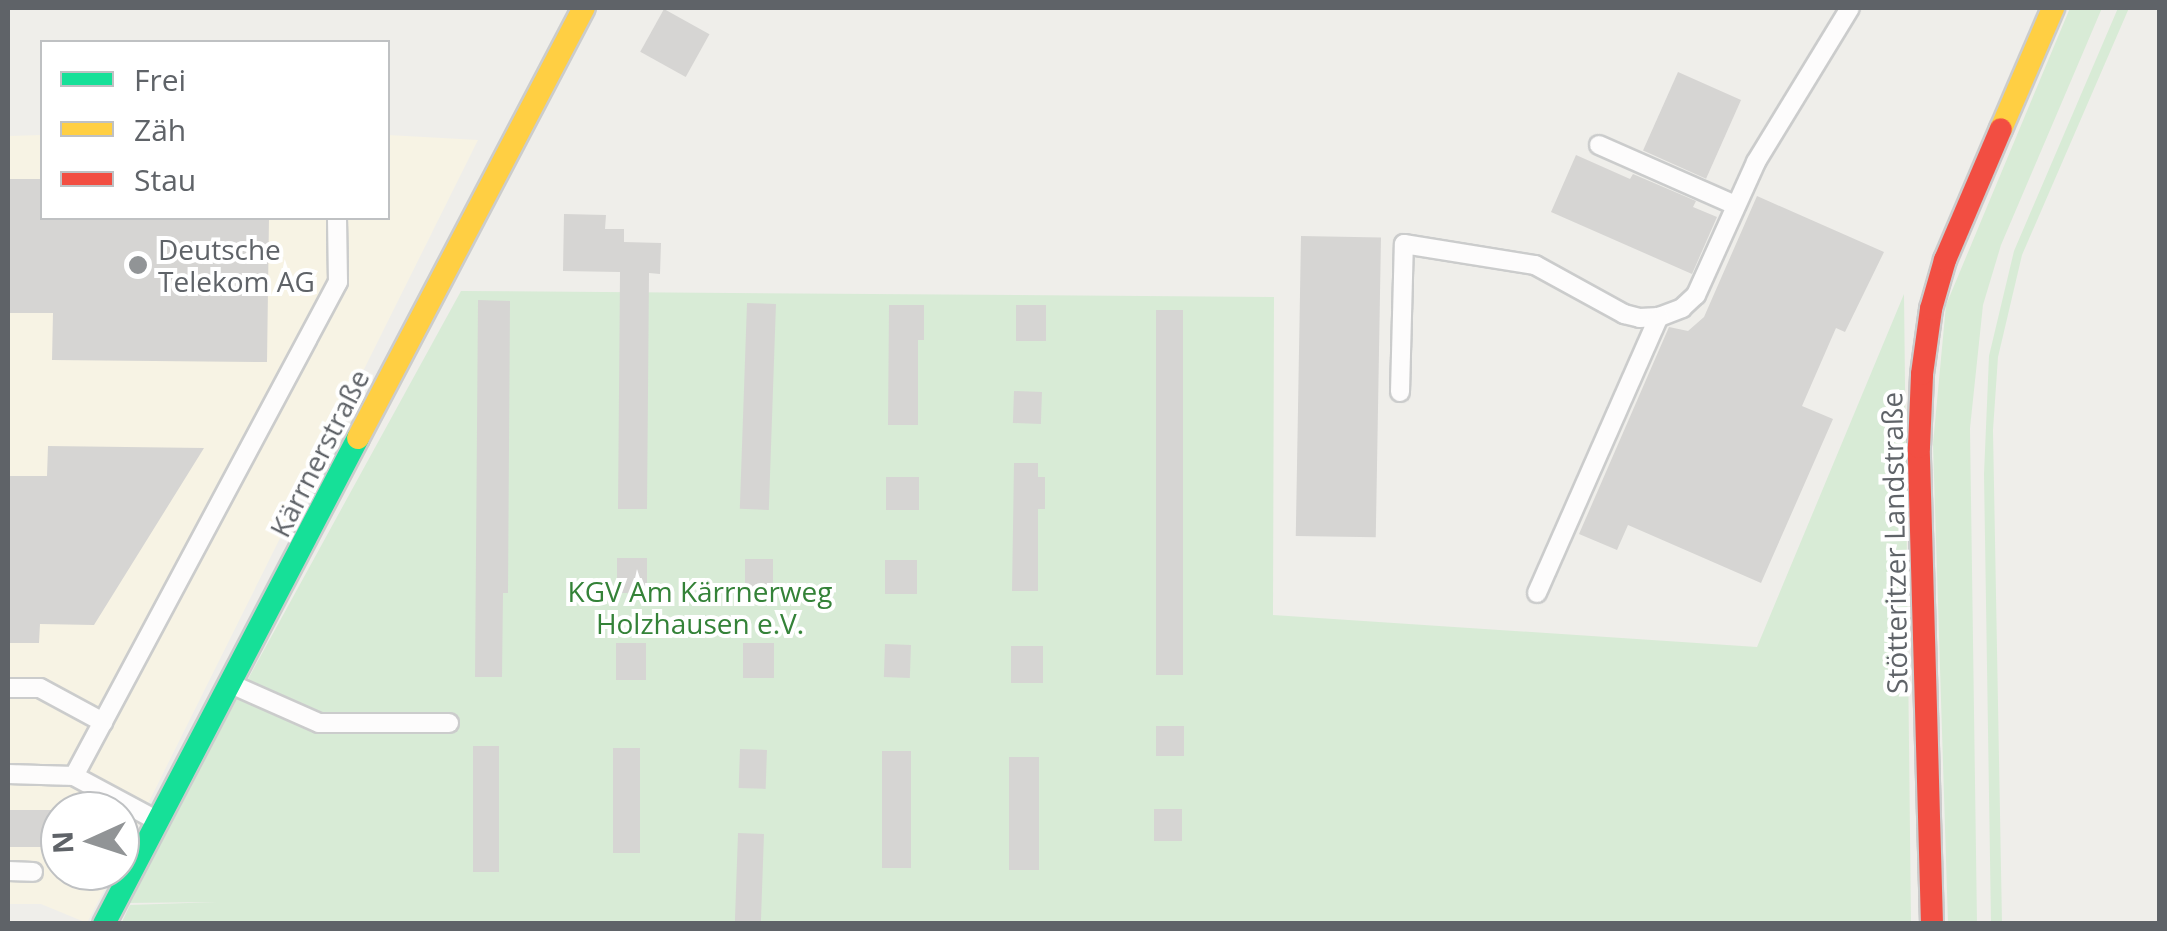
<!DOCTYPE html>
<html>
<head>
<meta charset="utf-8">
<style>
	body { margin:0 }
	#map { position:relative; width:2167px; height:931px; overflow:hidden; background:#efeeea; font-family:"Open Sans",sans-serif }
	div>[style] { position:absolute }
	[style*='--x'] { left:calc(var(--x)*1px); top:calc(var(--y)*1px); width:calc(var(--w)*1px); rotate:calc(var(--a)*1deg) }
	.commercial>* { inset:0; background:#f7f3e4 }
	.green>* { inset:0; background:#d8ebd6 }
	.building>* { inset:0; background:#d6d5d3; transform-origin:0 0 }
	.roads { filter:drop-shadow(2px 0 #cbcccc) drop-shadow(-2px 0 #cbcccc) drop-shadow(0 2px #cbcccc) drop-shadow(0 -2px #cbcccc) }
	.lane>* { height:18px; margin:-9px; padding:0 9px; transform-origin:9px; border-radius:9px; background:#fdfcfc }
	.fast>* { height:22px; margin:-11px; padding:0 11px; transform-origin:11px; border-radius:11px; background:#16e098 }
	.slow>* { height:22px; margin:-11px; padding:0 11px; transform-origin:11px; border-radius:11px; background:#ffcf43 }
	.jam>* { height:22px; margin:-11px; padding:0 11px; transform-origin:11px; border-radius:11px; background:#f24e42 }
	.dots>* { width:28px; height:28px; translate:-50% -50%; box-sizing:border-box; border:5px solid #fff; border-radius:50% }
	span { translate:-50% -50%; white-space:nowrap; text-align:center; line-height:1.15; -webkit-text-stroke:8px #fff; paint-order:stroke }
	.poi-label { font-size:28px; color:#5f6368 }
	.left { translate:0 -50%; text-align:left }
	.street-label { font-size:28px; color:#5f6368 }
	.park-label { font-size:28px; color:#348238 }
	.frame { position:absolute; inset:0; border:10px solid #5f6368; pointer-events:none }
	.legend { position:absolute; left:40px; top:40px; width:350px; height:180px; box-sizing:border-box; background:#fff; border:2px solid #bfc1c3; margin:0; padding:12px 18px; list-style:none; font-size:30px; color:#5f6368 }
	.legend li { display:flex; align-items:center; gap:20px; height:50px }
	.legend b { width:50px; border:2px solid #bfc1c3 }
	.north { position:absolute; left:40px; top:791px; width:100px; height:100px; box-sizing:border-box; background:#fff; border:2px solid #bfc1c3; border-radius:50%; rotate:267deg; font-size:28px; font-weight:700; line-height:40px; text-align:center; color:#5f6368 }
	.north::after { content:''; display:block; margin:auto; width:35px; height:45px; background:#919496; clip-path:polygon(50% 0,100% 100%,50% 72%,0 100%) }
</style>
</head>
<body>
<div id="map">
	<div class="commercial">
		<div style="clip-path:polygon(42px 135px,42px 218px,388px 218px,388px 135px,478px 140px,120px 860px,120px 811px,60px 811px,60px 871px,114px 871px,87px 923px,41px 904px,8px 904px,8px 136px)"></div>
	</div>
	<div class="green">
		<div style="clip-path:polygon(2070px 8px,2102px 8px,2001px 245px,1983px 305px,1970px 428px,1977px 923px,1948px 924px,1933px 444px,1946px 305px)"></div>
		<div style="clip-path:polygon(2118px 8px,2129px 8px,2022px 255px,1998px 357px,1993px 430px,2002px 923px,1991px 923px,1984px 474px,1989px 356px,2014px 251px)"></div>
		<div style="clip-path:polygon(461px 291px,1274px 297px,1273px 615px,1757px 647px,1904px 294px,1911px 923px,121px 924px,130px 905px,217px 902px,125px 903px)"></div>
	</div>
	<div class="building">
		<div style="left:664px;top:9px;width:52px;height:49px;rotate:29deg"></div>
		<div style="left:1678px;top:72px;width:69px;height:86px;rotate:24deg"></div>
		<div style="clip-path:polygon(1576px 155px,1630px 179px,1633px 174px,1696px 201px,1693px 207px,1717px 217px,1692px 274px,1551px 212px)"></div>
		<div style="clip-path:polygon(8px 179px,42px 179px,42px 218px,269px 218px,267px 362px,52px 360px,53px 313px,8px 313px)"></div>
		<div style="clip-path:polygon(1757px 196px,1884px 252px,1845px 332px,1836px 328px,1802px 406px,1833px 419px,1761px 583px,1628px 525px,1617px 550px,1579px 534px,1669px 327px,1688px 331px,1704px 317px)"></div>
		<div style="clip-path:polygon(564px 214px,606px 215px,605px 229px,624px 229px,624px 242px,661px 243px,660px 274px,649px 273px,647px 509px,618px 509px,620px 272px,563px 271px)"></div>
		<div style="left:1301px;top:236px;width:80px;height:300px;rotate:1deg"></div>
		<div style="clip-path:polygon(478px 300px,510px 301px,508px 593px,503px 593px,502px 677px,475px 677px)"></div>
		<div style="left:747px;top:303px;width:29px;height:206px;rotate:2deg"></div>
		<div style="clip-path:polygon(889px 305px,924px 305px,924px 340px,918px 340px,918px 425px,888px 425px)"></div>
		<div style="left:1046px;top:305px;width:36px;height:30px;rotate:90deg"></div>
		<div style="left:1156px;top:310px;width:27px;height:365px"></div>
		<div style="left:1014px;top:391px;width:28px;height:32px;rotate:2deg"></div>
		<div style="clip-path:polygon(48px 446px,204px 448px,94px 625px,40px 624px,39px 643px,8px 643px,8px 476px,47px 476px)"></div>
		<div style="clip-path:polygon(1014px 463px,1038px 463px,1038px 477px,1045px 477px,1045px 509px,1038px 509px,1038px 591px,1012px 591px)"></div>
		<div style="left:886px;top:477px;width:33px;height:33px"></div>
		<div style="left:617px;top:558px;width:30px;height:35px"></div>
		<div style="left:745px;top:559px;width:28px;height:32px"></div>
		<div style="left:885px;top:560px;width:32px;height:34px"></div>
		<div style="left:616px;top:643px;width:30px;height:37px"></div>
		<div style="left:743px;top:643px;width:31px;height:35px"></div>
		<div style="left:885px;top:644px;width:26px;height:33px;rotate:2deg"></div>
		<div style="left:1011px;top:646px;width:32px;height:37px"></div>
		<div style="left:1156px;top:726px;width:28px;height:30px"></div>
		<div style="left:473px;top:746px;width:26px;height:126px"></div>
		<div style="left:613px;top:748px;width:27px;height:105px"></div>
		<div style="left:740px;top:749px;width:27px;height:39px;rotate:2deg"></div>
		<div style="left:882px;top:751px;width:29px;height:117px"></div>
		<div style="left:1009px;top:757px;width:30px;height:113px"></div>
		<div style="left:1154px;top:809px;width:28px;height:32px"></div>
		<div style="left:8px;top:810px;width:46px;height:37px"></div>
		<div style="left:738px;top:833px;width:26px;height:91px;rotate:2deg"></div>
	</div>
	<div class="roads">
		<div class="lane">
			<div style="--x:1599;--y:145;--w:149;--a:23.8"></div>
			<div style="--x:1400;--y:392;--w:148;--a:-88.5"></div>
			<div style="--x:1404;--y:244;--w:133;--a:9.1"></div>
			<div style="--x:1535;--y:265;--w:102;--a:28.8"></div>
			<div style="--x:1624;--y:314;--w:16;--a:14"></div>
			<div style="--x:1640;--y:318;--w:19;--a:-3"></div>
			<div style="--x:1659;--y:317;--w:25;--a:-21"></div>
			<div style="--x:1682;--y:308;--w:19;--a:-43"></div>
			<div style="--x:1696;--y:295;--w:146;--a:-65.7"></div>
			<div style="--x:1756;--y:162;--w:180;--a:-58.6"></div>
			<div style="--x:1537;--y:593;--w:302;--a:-66.2"></div>
			<div style="--x:233;--y:685;--w:94;--a:23.8"></div>
			<div style="--x:319;--y:723;--w:130;--a:0"></div>
			<div style="--x:8;--y:688;--w:32;--a:0"></div>
			<div style="--x:40;--y:688;--w:72;--a:28.4"></div>
			<div style="--x:8;--y:774;--w:66;--a:1.7"></div>
			<div style="--x:74;--y:776;--w:93;--a:28.2"></div>
			<div style="--x:74;--y:776;--w:560;--a:-61.88"></div>
			<div style="--x:338;--y:282;--w:64;--a:-90.9"></div>
			<div style="--x:8;--y:871;--w:25;--a:2"></div>
		</div>
		<div class="fast">
			<div style="--x:104;--y:924;--w:548;--a:-62.41"></div>
		</div>
		<div class="slow">
			<div style="--x:2001;--y:129;--w:132;--a:-66.7"></div>
			<div style="--x:358;--y:438;--w:486;--a:-62.3"></div>
		</div>
		<div class="jam">
			<div style="--x:1932;--y:924;--w:477;--a:-91.6"></div>
			<div style="--x:1919;--y:447;--w:73;--a:-87.6"></div>
			<div style="--x:1922;--y:374;--w:66;--a:-82.1"></div>
			<div style="--x:1931;--y:309;--w:51;--a:-74.1"></div>
			<div style="--x:1945;--y:260;--w:142;--a:-66.9"></div>
		</div>
	</div>
	<div class="dots">
		<div style="left:138px;top:265px;background:#919496"></div>
	</div>
	<div class="poi-label">
		<span class="left" style="left:158px;top:265px">Deutsche<br>Telekom AG</span>
	</div>
	<div class="street-label">
		<span style="left:319px;top:453px;rotate:-63deg">Kärrnerstraße</span>
		<span style="left:1894px;top:543px;rotate:-91deg">Stötteritzer Landstraße</span>
	</div>
	<div class="park-label">
		<span style="left:700px;top:607px">KGV Am Kärrnerweg<br>Holzhausen e.V.</span>
	</div>
	<div class="frame"></div>
	<ul class="legend">
	<li><b style="height:12px;background:#16e098"></b>Frei</li>
	<li><b style="height:12px;background:#ffcf43"></b>Zäh</li>
	<li><b style="height:12px;background:#f24e42"></b>Stau</li>
	</ul>
	<div class="north">N</div>
</div>
</body>
</html>
